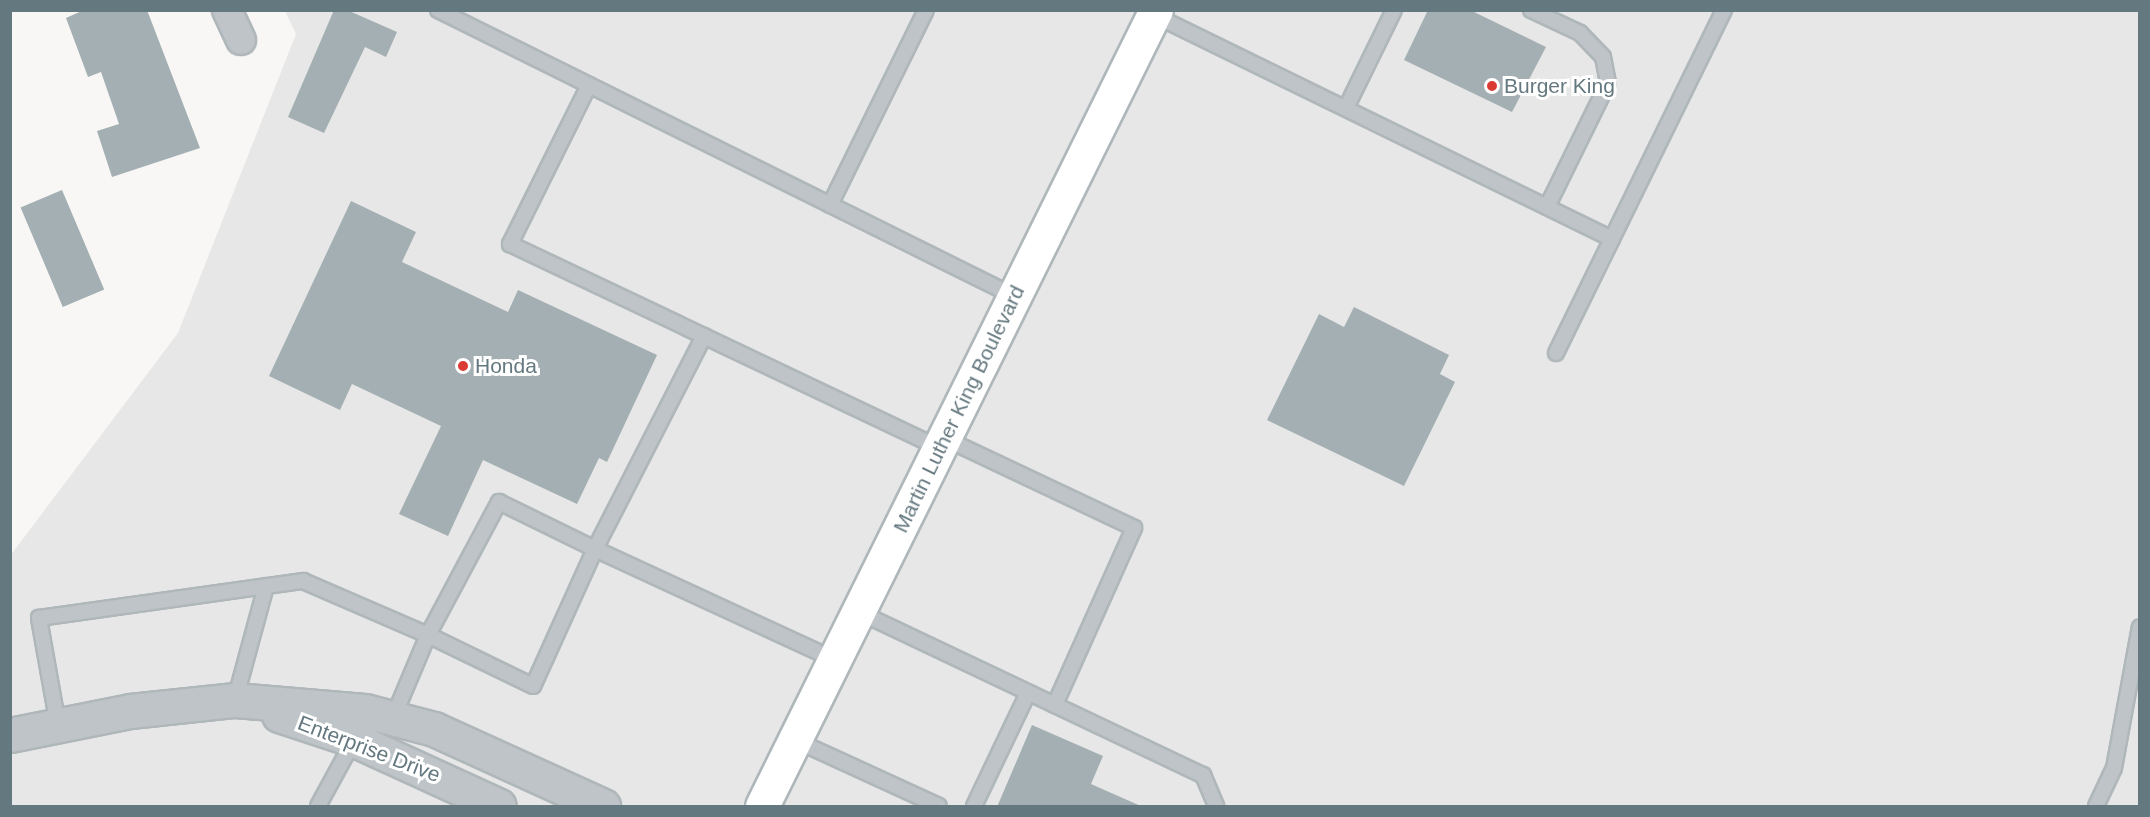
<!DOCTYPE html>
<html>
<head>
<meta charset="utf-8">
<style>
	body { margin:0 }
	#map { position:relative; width:2150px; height:817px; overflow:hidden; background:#f8f7f5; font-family:Arial,sans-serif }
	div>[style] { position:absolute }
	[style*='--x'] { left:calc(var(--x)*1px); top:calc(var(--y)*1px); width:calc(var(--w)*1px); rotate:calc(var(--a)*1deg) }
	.built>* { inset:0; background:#e6e7e6 }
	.building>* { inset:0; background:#a3afb2; transform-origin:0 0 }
	.roads { filter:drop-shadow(2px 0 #afb7ba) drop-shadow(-2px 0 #afb7ba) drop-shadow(0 2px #afb7ba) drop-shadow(0 -2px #afb7ba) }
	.service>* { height:14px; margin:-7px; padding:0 7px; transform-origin:7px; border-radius:7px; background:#bec4c7 }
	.minor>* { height:28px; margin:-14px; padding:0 14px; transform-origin:14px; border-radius:14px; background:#bec4c7 }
	.tertiary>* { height:33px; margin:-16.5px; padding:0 16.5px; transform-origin:16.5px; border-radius:16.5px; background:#bec4c7 }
	.secondary>* { height:33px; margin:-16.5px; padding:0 16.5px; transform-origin:16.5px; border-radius:16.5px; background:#fff }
	.dots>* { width:16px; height:16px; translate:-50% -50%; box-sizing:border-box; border:3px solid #fff; border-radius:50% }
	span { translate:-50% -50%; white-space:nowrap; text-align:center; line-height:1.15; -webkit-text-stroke:6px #fff; paint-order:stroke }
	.poi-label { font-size:21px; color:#64787f }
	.left { translate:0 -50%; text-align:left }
	.street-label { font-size:21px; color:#64787f }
	.frame { position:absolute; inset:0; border:12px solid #64787f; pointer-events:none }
</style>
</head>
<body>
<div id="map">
	<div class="built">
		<div style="clip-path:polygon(285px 11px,2139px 11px,2139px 806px,11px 806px,10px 556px,178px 333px,296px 34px)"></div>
	</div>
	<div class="building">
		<div style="clip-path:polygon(84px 10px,147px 10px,200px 148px,112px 177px,97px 131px,119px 124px,101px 72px,88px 77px,66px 18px)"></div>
		<div style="clip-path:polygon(334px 10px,347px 10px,397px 32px,386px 57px,365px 47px,324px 133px,288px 117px)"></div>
		<div style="clip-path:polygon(1428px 10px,1470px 10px,1546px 47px,1512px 112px,1404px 60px)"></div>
		<div style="left:62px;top:190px;width:108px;height:45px;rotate:67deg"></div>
		<div style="clip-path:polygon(351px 201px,416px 232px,402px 262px,508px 312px,518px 290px,657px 355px,607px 462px,599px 458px,577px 504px,483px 460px,448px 536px,399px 514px,441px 426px,352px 384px,340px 410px,269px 376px)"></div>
		<div style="clip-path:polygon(1354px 307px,1449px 355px,1440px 374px,1455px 382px,1404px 486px,1267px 420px,1319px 314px,1344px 327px)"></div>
		<div style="clip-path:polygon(1032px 725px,1103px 756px,1091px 784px,1143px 807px,997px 807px)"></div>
	</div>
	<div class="roads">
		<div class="service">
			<div style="--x:438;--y:10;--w:643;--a:26.41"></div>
			<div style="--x:1531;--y:10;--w:54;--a:25.1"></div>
			<div style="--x:1580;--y:33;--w:33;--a:46"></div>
			<div style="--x:1603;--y:57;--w:26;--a:79"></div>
			<div style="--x:1608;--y:83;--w:138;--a:116.2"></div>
			<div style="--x:1154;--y:15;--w:510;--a:26.06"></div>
			<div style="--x:589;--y:85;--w:178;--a:116.4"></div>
			<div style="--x:510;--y:244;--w:476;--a:25.4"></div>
			<div style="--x:1346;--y:108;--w:109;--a:-63.9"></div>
			<div style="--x:830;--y:205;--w:217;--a:-63.8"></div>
			<div style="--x:704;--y:336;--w:239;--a:117.1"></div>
			<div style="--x:595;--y:549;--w:264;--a:24.8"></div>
			<div style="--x:1556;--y:353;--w:382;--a:-63.9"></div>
			<div style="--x:946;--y:439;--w:208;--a:25.3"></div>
			<div style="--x:1134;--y:528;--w:194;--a:114.1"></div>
			<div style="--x:859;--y:612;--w:381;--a:25.4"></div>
			<div style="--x:1203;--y:775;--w:34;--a:67"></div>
			<div style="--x:235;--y:700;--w:118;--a:-74.8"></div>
			<div style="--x:58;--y:725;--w:109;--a:-100.1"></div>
			<div style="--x:39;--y:618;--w:267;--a:-8"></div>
			<div style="--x:303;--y:581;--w:136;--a:23.4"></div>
			<div style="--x:428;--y:635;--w:151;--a:-61.9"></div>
			<div style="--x:499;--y:502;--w:107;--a:26.1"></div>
			<div style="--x:595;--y:549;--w:150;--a:114.3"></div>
			<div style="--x:533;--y:686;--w:117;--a:-154.1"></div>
			<div style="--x:428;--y:635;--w:90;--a:112.9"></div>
			<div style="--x:795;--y:740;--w:158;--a:24.6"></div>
			<div style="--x:318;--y:806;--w:75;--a:-61.4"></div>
			<div style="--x:974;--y:806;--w:125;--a:-64.5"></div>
			<div style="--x:2096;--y:806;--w:42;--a:-64.7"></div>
			<div style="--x:2114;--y:768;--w:143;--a:-79.6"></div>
		</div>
		<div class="minor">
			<div style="--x:227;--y:10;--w:33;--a:65"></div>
		</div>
		<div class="tertiary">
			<div style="--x:279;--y:715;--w:80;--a:18.2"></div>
			<div style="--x:355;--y:740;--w:158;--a:24.6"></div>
			<div style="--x:10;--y:735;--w:122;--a:-11.3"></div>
			<div style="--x:130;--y:711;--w:106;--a:-6"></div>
			<div style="--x:235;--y:700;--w:130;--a:4.8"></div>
			<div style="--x:365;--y:711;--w:71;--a:14.6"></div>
			<div style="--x:434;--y:729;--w:186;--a:24.5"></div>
		</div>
		<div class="secondary">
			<div style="--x:762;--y:806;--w:888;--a:-63.67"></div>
		</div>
	</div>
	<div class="dots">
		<div style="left:1492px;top:86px;background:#da3b32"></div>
		<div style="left:463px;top:366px;background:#da3b32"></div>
	</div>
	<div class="poi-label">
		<span class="left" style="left:1504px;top:86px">Burger King</span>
		<span class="left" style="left:475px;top:366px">Honda</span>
	</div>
	<div class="street-label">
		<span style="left:959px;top:409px;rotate:-64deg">Martin Luther King Boulevard</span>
		<span style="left:369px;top:749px;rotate:21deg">Enterprise Drive</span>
	</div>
	<div class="frame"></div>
</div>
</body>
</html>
